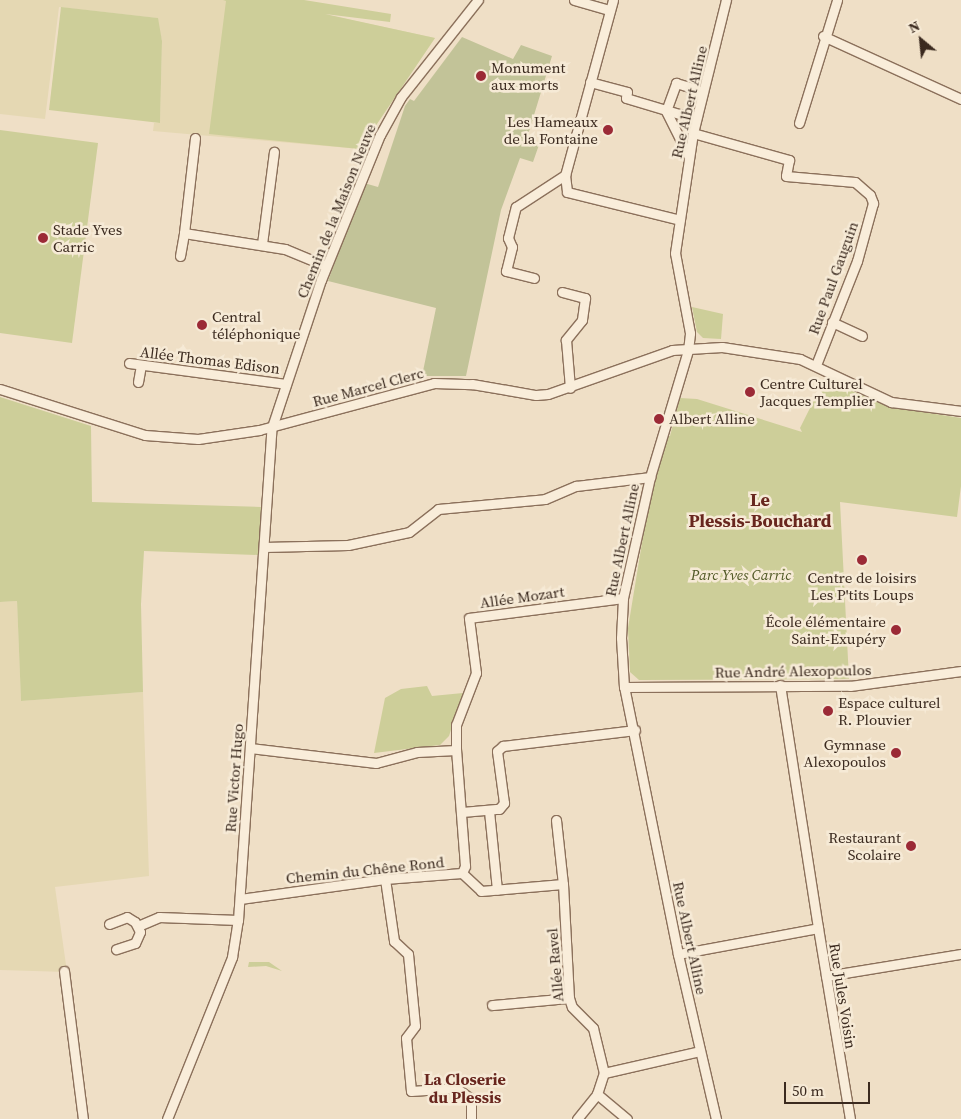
<!DOCTYPE html>
<html>
<head>
<meta charset="utf-8">
<style>
	body { margin:0 }
	#map { position:relative; width:961px; height:1119px; overflow:hidden; background:#efdfc6; font-family:"Source Serif 4",serif }
	div>[style] { position:absolute }
	[style*='--x'] { left:calc(var(--x)*1px); top:calc(var(--y)*1px); width:calc(var(--w)*1px); rotate:calc(var(--a)*1deg) }
	.farmland>* { inset:0; background:#e5d8b3 }
	.green>* { inset:0; background:#cdce99 }
	.cemetery>* { inset:0; background:#c2c398 }
	.roads { filter:drop-shadow(1px 0 #8b705b) drop-shadow(-1px 0 #8b705b) drop-shadow(0 1px #8b705b) drop-shadow(0 -1px #8b705b) }
	.street>* { height:9px; margin:-4.5px; padding:0 4.5px; transform-origin:4.5px; border-radius:4.5px; background:#f9edda }
	.dots>* { width:14px; height:14px; translate:-50% -50%; box-sizing:border-box; border:2px solid #f6ead6; border-radius:50% }
	span { translate:-50% -50%; white-space:nowrap; text-align:center; line-height:1.15; -webkit-text-stroke:5px #f6ead6; paint-order:stroke }
	.poi-label { font-size:15px; color:#3b2a1f }
	.left { translate:0 -50%; text-align:left }
	.right { translate:-100% -50%; text-align:right }
	.street-label { font-size:15px; color:#3b2a1f }
	.park-label { font-size:15px; color:#505825; font-style:italic }
	.neighbourhood-label { font-size:16px; color:#68261e; font-weight:700 }
	.quarter-label { font-size:18px; color:#68261e; font-weight:700 }
	.north { position:absolute; left:896px; top:15px; width:50px; height:50px; -webkit-text-stroke:4px #f6ead6; paint-order:stroke; rotate:332deg; font-size:14px; font-weight:700; line-height:20px; text-align:center; color:#3b2a1f }
	.north::after { content:''; display:block; margin:auto; width:18px; height:22px; background:#3b2a1f; clip-path:polygon(50% 0,100% 100%,50% 72%,0 100%) }
	.scale { position:absolute; left:784px; top:1082px; width:86px; height:22px; box-sizing:border-box; border:2px solid #3b2a1f; border-top:0; padding-left:6px; font-size:15px; line-height:18px; white-space:nowrap; color:#3b2a1f; -webkit-text-stroke:4px #f6ead6; paint-order:stroke }
</style>
</head>
<body>
<div id="map">
	<div class="farmland">
		<div style="clip-path:polygon(0 0,258px 0,435px 38px,360px 149px,153px 131px,154px 123px,160px 123px,162px 41px,157px 18px,59px 7px,45px 119px,0 114px)"></div>
		<div style="clip-path:polygon(17px 601px,21px 701px,143px 692px,149px 876px,55px 887px,67px 972px,0 970px,0 602px)"></div>
	</div>
	<div class="green">
		<div style="clip-path:polygon(223px 0,304px 0,391px 14px,390px 22px,325px 14px,435px 38px,360px 149px,209px 134px,226px 1px)"></div>
		<div style="clip-path:polygon(61px 7px,158px 18px,162px 41px,160px 123px,49px 110px)"></div>
		<div style="clip-path:polygon(0 130px,98px 143px,72px 343px,0 333px)"></div>
		<div style="clip-path:polygon(692px 307px,723px 314px,721px 339px,703px 338px,697px 332px)"></div>
		<div style="clip-path:polygon(835px 384px,890px 407px,961px 418px,961px 486px,957px 517px,840px 502px,849px 679px,639px 680px,630px 672px,628px 628px,653px 476px,664px 435px,670px 436px,680px 398px,697px 399px,802px 432px,800px 428px,817px 394px)"></div>
		<div style="clip-path:polygon(0 397px,91px 426px,92px 502px,261px 507px,259px 555px,144px 551px,141px 604px,143px 692px,21px 701px,17px 601px,0 602px)"></div>
		<div style="clip-path:polygon(427px 686px,432px 696px,463px 693px,449px 736px,440px 745px,374px 753px,385px 698px,401px 689px)"></div>
		<div style="clip-path:polygon(249px 962px,269px 962px,282px 971px,266px 966px,248px 967px)"></div>
	</div>
	<div class="cemetery">
		<div style="clip-path:polygon(462px 37px,513px 59px,521px 45px,552px 56px,527px 138px,540px 142px,533px 162px,520px 158px,501px 210px,466px 376px,422px 376px,436px 308px,328px 281px,364px 183px,378px 187px,405px 106px,410px 99px,414px 101px)"></div>
	</div>
	<div class="roads">
		<div class="street">
			<div style="--x:574;--y:0;--w:37;--a:16"></div>
			<div style="--x:613;--y:0;--w:181;--a:105.3"></div>
			<div style="--x:565;--y:175;--w:17;--a:83"></div>
			<div style="--x:567;--y:192;--w:116;--a:13.9"></div>
			<div style="--x:823;--y:36;--w:152;--a:24.5"></div>
			<div style="--x:590;--y:82;--w:38;--a:15"></div>
			<div style="--x:627;--y:92;--w:6;--a:99"></div>
			<div style="--x:626;--y:98;--w:73;--a:16.7"></div>
			<div style="--x:799;--y:123;--w:129;--a:-72.8"></div>
			<div style="--x:693;--y:133;--w:100;--a:15.7"></div>
			<div style="--x:789;--y:160;--w:16;--a:101"></div>
			<div style="--x:786;--y:176;--w:69;--a:5"></div>
			<div style="--x:855;--y:182;--w:20;--a:41"></div>
			<div style="--x:870;--y:195;--w:9;--a:69"></div>
			<div style="--x:873;--y:203;--w:60;--a:105.4"></div>
			<div style="--x:857;--y:261;--w:112;--a:111.5"></div>
			<div style="--x:195;--y:138;--w:96;--a:96.6"></div>
			<div style="--x:184;--y:233;--w:102;--a:9"></div>
			<div style="--x:285;--y:249;--w:44;--a:22.5"></div>
			<div style="--x:688;--y:155;--w:49;--a:-116.6"></div>
			<div style="--x:666;--y:111;--w:30;--a:-70"></div>
			<div style="--x:676;--y:83;--w:21;--a:17"></div>
			<div style="--x:696;--y:89;--w:8;--a:50"></div>
			<div style="--x:262;--y:244;--w:93;--a:-82.6"></div>
			<div style="--x:180;--y:256;--w:23;--a:-80"></div>
			<div style="--x:534;--y:278;--w:29;--a:-166"></div>
			<div style="--x:506;--y:271;--w:25;--a:-76"></div>
			<div style="--x:512;--y:247;--w:10;--a:-114"></div>
			<div style="--x:508;--y:238;--w:32;--a:-76"></div>
			<div style="--x:516;--y:207;--w:59;--a:-33.1"></div>
			<div style="--x:562;--y:292;--w:24;--a:15"></div>
			<div style="--x:585;--y:298;--w:22;--a:98"></div>
			<div style="--x:582;--y:320;--w:26;--a:129"></div>
			<div style="--x:566;--y:340;--w:48;--a:85.2"></div>
			<div style="--x:832;--y:322;--w:33;--a:25"></div>
			<div style="--x:129;--y:363;--w:158;--a:7.6"></div>
			<div style="--x:138;--y:382;--w:17;--a:-80"></div>
			<div style="--x:0;--y:389;--w:152;--a:17.6"></div>
			<div style="--x:145;--y:435;--w:53;--a:4.3"></div>
			<div style="--x:198;--y:439;--w:62;--a:-8.4"></div>
			<div style="--x:259;--y:430;--w:181;--a:-15"></div>
			<div style="--x:434;--y:383;--w:38;--a:2"></div>
			<div style="--x:472;--y:384;--w:65;--a:9.8"></div>
			<div style="--x:536;--y:395;--w:12;--a:-5"></div>
			<div style="--x:548;--y:394;--w:132;--a:-19.5"></div>
			<div style="--x:672;--y:350;--w:50;--a:-3.4"></div>
			<div style="--x:722;--y:347;--w:79;--a:8.7"></div>
			<div style="--x:800;--y:359;--w:101;--a:25.3"></div>
			<div style="--x:891;--y:402;--w:71;--a:7.3"></div>
			<div style="--x:264;--y:547;--w:84;--a:-1.4"></div>
			<div style="--x:348;--y:545;--w:62;--a:-12"></div>
			<div style="--x:409;--y:532;--w:37;--a:-38"></div>
			<div style="--x:438;--y:509;--w:107;--a:-5.3"></div>
			<div style="--x:545;--y:499;--w:34;--a:-23"></div>
			<div style="--x:576;--y:486;--w:75;--a:-6.9"></div>
			<div style="--x:780;--y:685;--w:246;--a:81.1"></div>
			<div style="--x:624;--y:687;--w:226;--a:-0.3"></div>
			<div style="--x:850;--y:686;--w:112;--a:-7.7"></div>
			<div style="--x:250;--y:748;--w:127;--a:6.8"></div>
			<div style="--x:376;--y:763;--w:42;--a:-15"></div>
			<div style="--x:417;--y:752;--w:39;--a:-3"></div>
			<div style="--x:456;--y:750;--w:25;--a:-90"></div>
			<div style="--x:456;--y:725;--w:56;--a:-69"></div>
			<div style="--x:476;--y:673;--w:55;--a:-97.3"></div>
			<div style="--x:469;--y:618;--w:155;--a:-7.4"></div>
			<div style="--x:489;--y:811;--w:79;--a:84.2"></div>
			<div style="--x:462;--y:812;--w:37;--a:-5"></div>
			<div style="--x:499;--y:809;--w:8;--a:-50"></div>
			<div style="--x:504;--y:803;--w:52;--a:-97.7"></div>
			<div style="--x:497;--y:751;--w:8;--a:-40"></div>
			<div style="--x:503;--y:746;--w:133;--a:-6.9"></div>
			<div style="--x:556;--y:820;--w:64;--a:83.8"></div>
			<div style="--x:462;--y:873;--w:26;--a:43"></div>
			<div style="--x:481;--y:891;--w:82;--a:-4.9"></div>
			<div style="--x:563;--y:884;--w:114;--a:87"></div>
			<div style="--x:569;--y:998;--w:9;--a:72"></div>
			<div style="--x:572;--y:1007;--w:30;--a:45"></div>
			<div style="--x:593;--y:1028;--w:46;--a:76.3"></div>
			<div style="--x:604;--y:1073;--w:98;--a:-12.9"></div>
			<div style="--x:385;--y:879;--w:63;--a:81.7"></div>
			<div style="--x:394;--y:941;--w:19;--a:43"></div>
			<div style="--x:408;--y:954;--w:72;--a:84.4"></div>
			<div style="--x:415;--y:1026;--w:15;--a:127"></div>
			<div style="--x:406;--y:1038;--w:53;--a:84.6"></div>
			<div style="--x:411;--y:1091;--w:45;--a:-3.8"></div>
			<div style="--x:456;--y:1088;--w:19;--a:36"></div>
			<div style="--x:471;--y:1099;--w:20;--a:90"></div>
			<div style="--x:240;--y:899;--w:146;--a:-7.9"></div>
			<div style="--x:385;--y:879;--w:77;--a:-4.5"></div>
			<div style="--x:462;--y:873;--w:8;--a:-67"></div>
			<div style="--x:465;--y:866;--w:116;--a:-94.4"></div>
			<div style="--x:109;--y:924;--w:19;--a:-21"></div>
			<div style="--x:127;--y:917;--w:9;--a:32"></div>
			<div style="--x:135;--y:922;--w:11;--a:63"></div>
			<div style="--x:140;--y:932;--w:12;--a:114"></div>
			<div style="--x:135;--y:943;--w:20;--a:162"></div>
			<div style="--x:138;--y:926;--w:23;--a:-23"></div>
			<div style="--x:159;--y:917;--w:79;--a:2.2"></div>
			<div style="--x:678;--y:954;--w:142;--a:-10.5"></div>
			<div style="--x:818;--y:928;--w:194;--a:80.5"></div>
			<div style="--x:64;--y:971;--w:149;--a:82.7"></div>
			<div style="--x:826;--y:976;--w:137;--a:-9.3"></div>
			<div style="--x:492;--y:1005;--w:77;--a:-5.2"></div>
			<div style="--x:597;--y:1094;--w:39;--a:40"></div>
			<div style="--x:167;--y:1119;--w:175;--a:-68.1"></div>
			<div style="--x:232;--y:957;--w:37;--a:-81"></div>
			<div style="--x:238;--y:920;--w:494;--a:-86.1"></div>
			<div style="--x:272;--y:427;--w:155;--a:-71.6"></div>
			<div style="--x:321;--y:280;--w:157;--a:-67.9"></div>
			<div style="--x:380;--y:135;--w:43;--a:-61.1"></div>
			<div style="--x:401;--y:97;--w:124;--a:-51.6"></div>
			<div style="--x:577;--y:1119;--w:32;--a:-51"></div>
			<div style="--x:597;--y:1094;--w:22;--a:-72"></div>
			<div style="--x:716;--y:1119;--w:169;--a:-103"></div>
			<div style="--x:678;--y:954;--w:272;--a:-101.4"></div>
			<div style="--x:624;--y:687;--w:49;--a:-93.5"></div>
			<div style="--x:621;--y:638;--w:40;--a:-87.1"></div>
			<div style="--x:623;--y:598;--w:124;--a:-77.4"></div>
			<div style="--x:650;--y:477;--w:133;--a:-73.3"></div>
			<div style="--x:688;--y:350;--w:17;--a:-83"></div>
			<div style="--x:690;--y:333;--w:81;--a:-100.6"></div>
			<div style="--x:675;--y:253;--w:121;--a:-81.5"></div>
			<div style="--x:693;--y:133;--w:137;--a:-76.1"></div>
		</div>
	</div>
	<div class="dots">
		<div style="left:481px;top:76px;background:#9b2a36"></div>
		<div style="left:608px;top:130px;background:#9b2a36"></div>
		<div style="left:43px;top:238px;background:#9b2a36"></div>
		<div style="left:202px;top:325px;background:#9b2a36"></div>
		<div style="left:750px;top:392px;background:#9b2a36"></div>
		<div style="left:659px;top:419px;background:#9b2a36"></div>
		<div style="left:862px;top:560px;background:#9b2a36"></div>
		<div style="left:896px;top:630px;background:#9b2a36"></div>
		<div style="left:828px;top:711px;background:#9b2a36"></div>
		<div style="left:896px;top:753px;background:#9b2a36"></div>
		<div style="left:911px;top:846px;background:#9b2a36"></div>
	</div>
	<div class="poi-label">
		<span class="left" style="left:491px;top:76px">Monument<br>aux morts</span>
		<span class="right" style="left:598px;top:130px">Les Hameaux<br>de la Fontaine</span>
		<span class="left" style="left:53px;top:238px">Stade Yves<br>Carric</span>
		<span class="left" style="left:212px;top:325px">Central<br>téléphonique</span>
		<span class="left" style="left:760px;top:392px">Centre Culturel<br>Jacques Templier</span>
		<span class="left" style="left:669px;top:419px">Albert Alline</span>
		<span style="left:862px;top:586px">Centre de loisirs<br>Les P'tits Loups</span>
		<span class="right" style="left:886px;top:630px">École élémentaire<br>Saint-Exupéry</span>
		<span class="left" style="left:838px;top:711px">Espace culturel<br>R. Plouvier</span>
		<span class="right" style="left:886px;top:753px">Gymnase<br>Alexopoulos</span>
		<span class="right" style="left:901px;top:846px">Restaurant<br>Scolaire</span>
	</div>
	<div class="street-label">
		<span style="left:689px;top:102px;rotate:-77deg">Rue Albert Alline</span>
		<span style="left:336px;top:211px;rotate:-68deg">Chemin de la Maison Neuve</span>
		<span style="left:833px;top:278px;rotate:-70deg">Rue Paul Gauguin</span>
		<span style="left:210px;top:360px;rotate:7deg">Allée Thomas Edison</span>
		<span style="left:368px;top:387px;rotate:-15deg">Rue Marcel Clerc</span>
		<span style="left:622px;top:540px;rotate:-78deg">Rue Albert Alline</span>
		<span style="left:522px;top:597px;rotate:-8deg">Allée Mozart</span>
		<span style="left:793px;top:671px;rotate:-1deg">Rue André Alexopoulos</span>
		<span style="left:234px;top:778px;rotate:-86deg">Rue Victor Hugo</span>
		<span style="left:365px;top:870px;rotate:-6deg">Chemin du Chêne Rond</span>
		<span style="left:690px;top:938px;rotate:78deg">Rue Albert Alline</span>
		<span style="left:555px;top:965px;rotate:-95deg">Allée Ravel</span>
		<span style="left:843px;top:996px;rotate:81deg">Rue Jules Voisin</span>
	</div>
	<div class="park-label">
		<span style="left:741px;top:575px">Parc Yves Carric</span>
	</div>
	<div class="neighbourhood-label">
		<span style="left:465px;top:1088px">La Closerie<br>du Plessis</span>
	</div>
	<div class="quarter-label">
		<span style="left:760px;top:511px">Le<br>Plessis-Bouchard</span>
	</div>
	<div class="north">N</div>
	<div class="scale">50 m</div>
</div>
</body>
</html>
